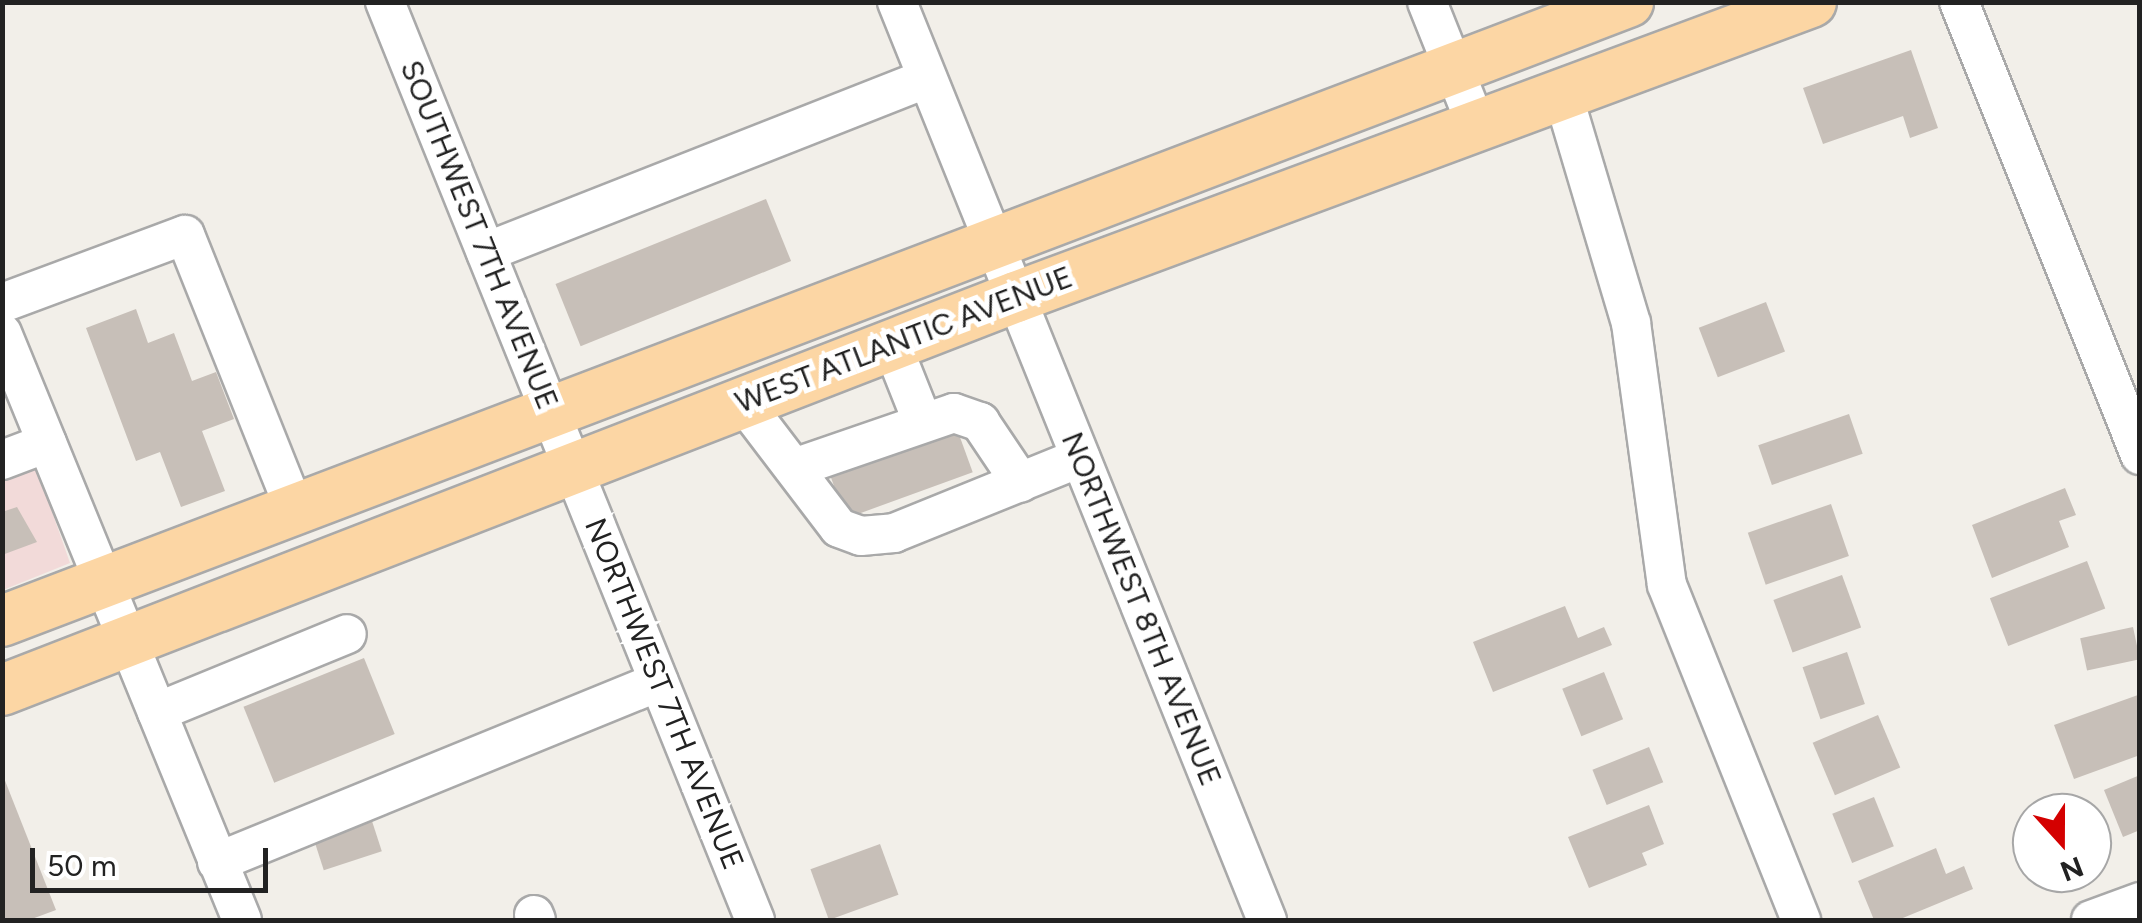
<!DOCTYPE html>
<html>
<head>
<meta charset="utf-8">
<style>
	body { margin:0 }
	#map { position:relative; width:2142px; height:923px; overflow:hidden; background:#f2efe9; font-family:Figtree,sans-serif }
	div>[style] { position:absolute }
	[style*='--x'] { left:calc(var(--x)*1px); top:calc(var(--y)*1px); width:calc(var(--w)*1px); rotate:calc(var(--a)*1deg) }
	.commercial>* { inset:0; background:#f2dad9 }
	.building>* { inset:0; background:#c7bfb8; transform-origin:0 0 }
	.roads { filter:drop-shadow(2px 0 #a9a9a9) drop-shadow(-2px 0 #a9a9a9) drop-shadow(0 2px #a9a9a9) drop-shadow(0 -2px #a9a9a9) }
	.minor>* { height:38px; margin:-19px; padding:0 19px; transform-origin:19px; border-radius:19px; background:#fff }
	.major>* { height:50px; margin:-25px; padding:0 25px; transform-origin:25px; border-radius:25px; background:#fcd6a4 }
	span { translate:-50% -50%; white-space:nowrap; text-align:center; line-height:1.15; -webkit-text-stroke:10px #fff; paint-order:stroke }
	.street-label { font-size:30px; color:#222 }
	.frame { position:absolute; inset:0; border:5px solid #222; pointer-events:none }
	.north { position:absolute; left:2012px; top:793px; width:100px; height:100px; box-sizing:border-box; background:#fff; border:2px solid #a7a7a7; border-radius:50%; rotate:159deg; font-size:28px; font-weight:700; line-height:40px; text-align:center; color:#222 }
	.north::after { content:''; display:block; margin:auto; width:35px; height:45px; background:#d40000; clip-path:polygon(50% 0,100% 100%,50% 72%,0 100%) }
	.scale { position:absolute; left:30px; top:848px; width:238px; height:45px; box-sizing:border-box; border:5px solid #222; border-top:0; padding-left:12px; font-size:30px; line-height:35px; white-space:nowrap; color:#222; -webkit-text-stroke:8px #fff; paint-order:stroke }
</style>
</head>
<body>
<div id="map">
	<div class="commercial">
		<div style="clip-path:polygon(35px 463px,70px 563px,3px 590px,3px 476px)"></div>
	</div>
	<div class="building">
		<div style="clip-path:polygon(1911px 50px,1938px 128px,1910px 138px,1903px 116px,1823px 144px,1803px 88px)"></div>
		<div style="left:766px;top:199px;width:67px;height:227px;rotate:68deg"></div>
		<div style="left:1766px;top:302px;width:53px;height:72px;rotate:69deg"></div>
		<div style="clip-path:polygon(136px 309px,148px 343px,174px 333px,192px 381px,216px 372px,234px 419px,202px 431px,225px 491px,181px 507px,160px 452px,136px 461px,86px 328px)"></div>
		<div style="left:1849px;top:414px;width:42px;height:96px;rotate:71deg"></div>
		<div style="left:957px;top:429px;width:46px;height:135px;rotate:70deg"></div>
		<div style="clip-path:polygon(2065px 488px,2076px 515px,2059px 521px,2069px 547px,1992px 578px,1972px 525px)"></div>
		<div style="left:1831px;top:504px;width:55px;height:88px;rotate:71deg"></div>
		<div style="clip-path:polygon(17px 507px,37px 542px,2px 555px,2px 512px)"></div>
		<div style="left:2087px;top:561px;width:51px;height:104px;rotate:69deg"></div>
		<div style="left:1842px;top:575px;width:56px;height:73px;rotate:70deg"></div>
		<div style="clip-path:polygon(1565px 606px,1578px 638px,1604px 627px,1612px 645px,1493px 692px,1473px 642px)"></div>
		<div style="left:2133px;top:627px;width:33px;height:54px;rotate:78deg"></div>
		<div style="left:1847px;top:652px;width:55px;height:47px;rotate:71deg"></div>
		<div style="left:364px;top:658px;width:82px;height:130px;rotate:68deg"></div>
		<div style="left:1604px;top:672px;width:51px;height:45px;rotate:68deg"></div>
		<div style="clip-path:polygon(2138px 695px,2140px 755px,2074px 779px,2054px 725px)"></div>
		<div style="left:1878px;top:715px;width:57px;height:71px;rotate:67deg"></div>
		<div style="left:1649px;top:747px;width:38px;height:61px;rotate:68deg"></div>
		<div style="clip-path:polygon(2px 773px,56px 910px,29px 920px,2px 920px)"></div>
		<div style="clip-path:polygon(2140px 775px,2140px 830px,2123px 837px,2104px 790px)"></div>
		<div style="left:1874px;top:797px;width:53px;height:45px;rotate:68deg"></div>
		<div style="clip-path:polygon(1649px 805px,1664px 844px,1642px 853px,1647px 865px,1589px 888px,1568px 837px)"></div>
		<div style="left:371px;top:818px;width:35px;height:61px;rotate:72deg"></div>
		<div style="left:880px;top:844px;width:54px;height:74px;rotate:70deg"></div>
		<div style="clip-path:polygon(1936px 848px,1946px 874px,1964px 866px,1973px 889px,1898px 920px,1874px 920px,1858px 881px)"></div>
	</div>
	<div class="roads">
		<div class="minor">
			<div style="--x:385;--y:2;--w:990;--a:68.05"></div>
			<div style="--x:897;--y:2;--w:990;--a:68.05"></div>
			<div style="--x:1427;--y:2;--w:135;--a:68.2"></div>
			<div style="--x:1959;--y:2;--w:488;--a:68.2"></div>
			<div style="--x:1563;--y:95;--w:238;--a:73.4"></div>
			<div style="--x:1631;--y:323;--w:264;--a:82.2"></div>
			<div style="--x:1667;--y:585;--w:361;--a:68.2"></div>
			<div style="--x:486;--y:252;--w:474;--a:-21.5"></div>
			<div style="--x:2;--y:303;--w:195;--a:-20.4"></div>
			<div style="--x:185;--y:235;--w:293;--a:68.2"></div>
			<div style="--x:2;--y:333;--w:634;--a:67.76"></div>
			<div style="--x:892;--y:345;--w:79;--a:68.3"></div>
			<div style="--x:743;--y:402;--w:158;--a:52.7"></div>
			<div style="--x:839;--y:528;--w:23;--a:20"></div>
			<div style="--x:861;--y:536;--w:33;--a:-5"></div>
			<div style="--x:894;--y:533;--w:201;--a:-22"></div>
			<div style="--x:2;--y:460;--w:48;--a:-20.7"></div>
			<div style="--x:794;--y:468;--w:169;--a:-19"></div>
			<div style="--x:954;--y:413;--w:28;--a:19"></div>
			<div style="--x:980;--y:422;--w:73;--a:56.1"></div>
			<div style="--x:157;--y:712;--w:205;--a:-22.3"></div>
			<div style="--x:217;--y:862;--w:477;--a:-22.2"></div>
			<div style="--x:534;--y:915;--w:5;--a:68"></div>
			<div style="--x:2091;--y:920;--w:52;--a:-20.2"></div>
		</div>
		<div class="major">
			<div style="--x:2;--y:621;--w:1740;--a:-20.84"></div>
			<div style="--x:2;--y:690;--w:1087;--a:-21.19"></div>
			<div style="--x:1016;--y:297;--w:848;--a:-20.36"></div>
		</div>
	</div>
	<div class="street-label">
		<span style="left:479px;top:235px;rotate:68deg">SOUTHWEST 7TH AVENUE</span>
		<span style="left:904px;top:340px;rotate:-21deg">WEST ATLANTIC AVENUE</span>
		<span style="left:1141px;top:609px;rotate:68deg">NORTHWEST 8TH AVENUE</span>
		<span style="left:664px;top:694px;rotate:68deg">NORTHWEST 7TH AVENUE</span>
	</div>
	<div class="frame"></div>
	<div class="north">N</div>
	<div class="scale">50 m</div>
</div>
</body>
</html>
